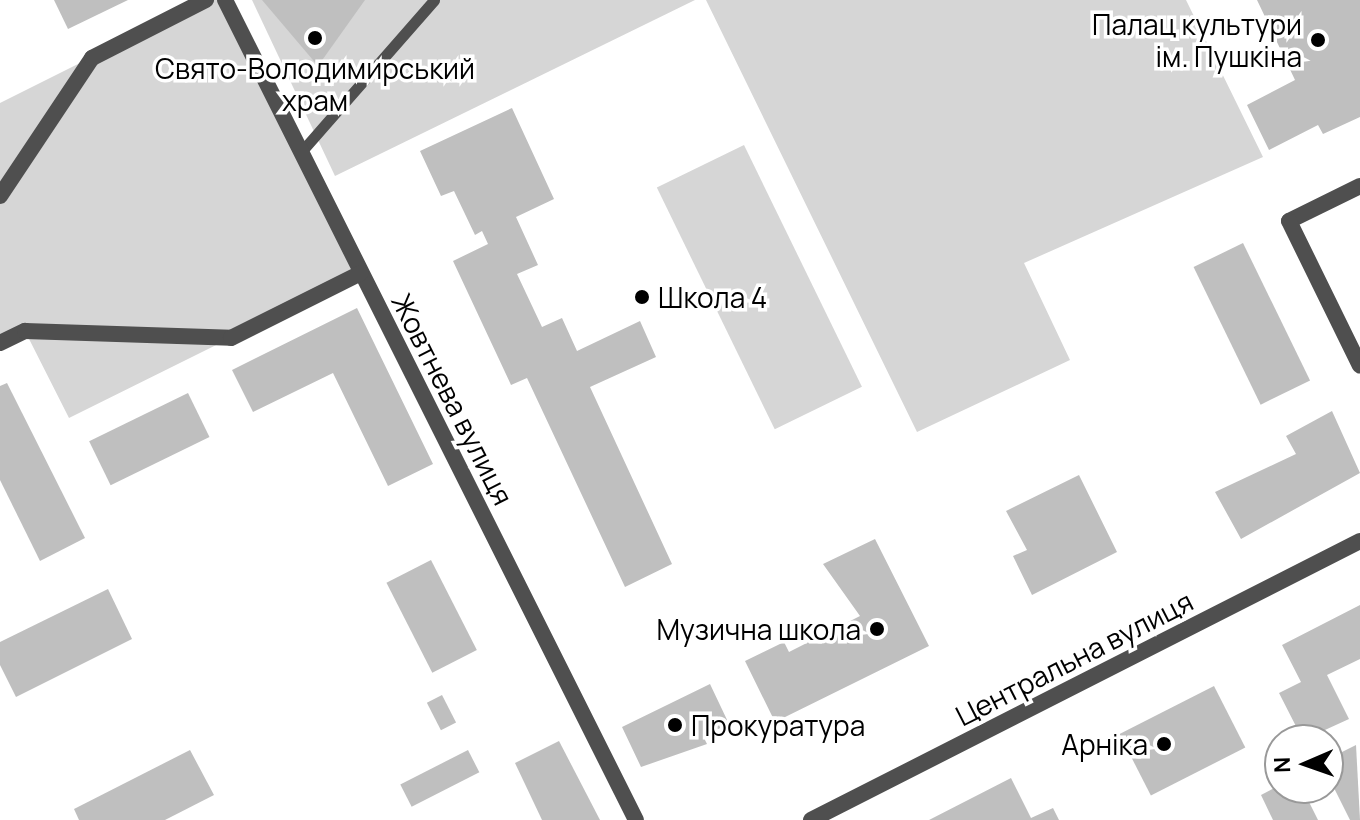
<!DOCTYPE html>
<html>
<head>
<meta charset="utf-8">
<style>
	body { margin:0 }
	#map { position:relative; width:1360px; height:820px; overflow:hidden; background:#fff; font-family:Manrope,sans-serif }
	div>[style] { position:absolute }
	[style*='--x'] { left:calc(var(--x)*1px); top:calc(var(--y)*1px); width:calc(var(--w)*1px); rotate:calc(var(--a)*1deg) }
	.green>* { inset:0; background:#d6d6d6; transform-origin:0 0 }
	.building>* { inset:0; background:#bfbfbf; transform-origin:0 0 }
	.service>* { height:11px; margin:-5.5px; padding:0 5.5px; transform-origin:5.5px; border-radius:5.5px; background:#4f4f4f }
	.minor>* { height:16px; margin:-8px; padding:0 8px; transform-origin:8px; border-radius:8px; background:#4f4f4f }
	.dots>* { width:22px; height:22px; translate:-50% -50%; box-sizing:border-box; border:4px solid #fff; border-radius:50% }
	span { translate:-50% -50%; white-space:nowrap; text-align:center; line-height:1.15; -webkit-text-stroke:7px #fff; paint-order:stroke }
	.poi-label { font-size:28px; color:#000 }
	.right { translate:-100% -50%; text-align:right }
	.left { translate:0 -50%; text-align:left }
	.street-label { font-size:28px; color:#000 }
	.north { position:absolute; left:1264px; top:724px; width:80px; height:80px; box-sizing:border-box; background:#fff; border:2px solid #999; border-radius:50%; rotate:268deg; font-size:22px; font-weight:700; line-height:32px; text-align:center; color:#000 }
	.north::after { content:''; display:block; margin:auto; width:28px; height:36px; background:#000; clip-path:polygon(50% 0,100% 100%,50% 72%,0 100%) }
</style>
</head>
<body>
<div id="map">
	<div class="green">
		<div style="clip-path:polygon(206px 0,225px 0,361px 273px,69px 418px,25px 331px,0 343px,0 103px)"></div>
		<div style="clip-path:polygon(252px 0,695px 0,335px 176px)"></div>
		<div style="clip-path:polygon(706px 0,1186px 0,1263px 157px,1024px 263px,1070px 360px,917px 432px)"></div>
		<div style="left:744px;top:145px;width:269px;height:97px;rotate:64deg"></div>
	</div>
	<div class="building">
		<div style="clip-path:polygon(54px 0,128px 0,68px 29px)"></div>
		<div style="clip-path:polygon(262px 0,365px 0,318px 66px)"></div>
		<div style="clip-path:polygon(1257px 0,1360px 0,1360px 117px,1323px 134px,1318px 125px,1269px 150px,1247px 105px,1295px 80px)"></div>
		<div style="clip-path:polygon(512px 108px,554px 199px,516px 217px,538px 265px,517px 274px,542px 327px,562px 318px,577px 351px,640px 321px,656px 357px,590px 387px,672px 564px,625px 587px,527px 378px,511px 385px,453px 261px,488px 244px,482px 231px,475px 235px,454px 191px,441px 196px,420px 151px)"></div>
		<div style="left:1243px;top:243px;width:153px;height:55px;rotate:64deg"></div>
		<div style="clip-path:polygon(357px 308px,433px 464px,388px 486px,333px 373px,253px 412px,232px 370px)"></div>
		<div style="clip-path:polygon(7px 383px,85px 538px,40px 561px,0 480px,0 386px)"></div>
		<div style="left:188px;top:393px;width:49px;height:110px;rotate:64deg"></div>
		<div style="clip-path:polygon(1332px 411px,1360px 473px,1241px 539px,1215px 492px,1296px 454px,1286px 436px)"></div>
		<div style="clip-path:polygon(1079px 475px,1117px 552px,1032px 595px,1013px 556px,1027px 550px,1006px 511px)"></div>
		<div style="clip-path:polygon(875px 539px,929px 646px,775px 722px,745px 661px,784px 642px,789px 652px,860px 616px,823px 564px)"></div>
		<div style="left:431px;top:560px;width:101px;height:50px;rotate:63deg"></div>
		<div style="clip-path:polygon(108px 589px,132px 639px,16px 697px,0 665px,0 642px)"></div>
		<div style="clip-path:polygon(1360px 605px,1360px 659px,1327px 675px,1349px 719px,1303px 740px,1279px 693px,1301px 682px,1282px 645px)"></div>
		<div style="clip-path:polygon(710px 684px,729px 724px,703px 736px,707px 744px,641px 767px,622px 727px)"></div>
		<div style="left:1214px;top:686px;width:69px;height:106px;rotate:63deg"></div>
		<div style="left:442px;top:695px;width:31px;height:17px;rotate:63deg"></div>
		<div style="clip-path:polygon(559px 741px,600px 820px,542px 820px,515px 763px)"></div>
		<div style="clip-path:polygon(1356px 745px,1360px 820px,1350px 820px,1328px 776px,1328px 759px)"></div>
		<div style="clip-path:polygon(190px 750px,214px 795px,165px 820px,79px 820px,74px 809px)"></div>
		<div style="left:468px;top:750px;width:25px;height:76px;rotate:63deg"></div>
		<div style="clip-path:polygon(1011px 778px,1031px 818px,1053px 808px,1059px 820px,929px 820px)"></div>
		<div style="clip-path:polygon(1280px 785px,1302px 788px,1318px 820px,1273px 820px,1261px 795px)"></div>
	</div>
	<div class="service">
		<div style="--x:301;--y:152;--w:202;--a:-48.8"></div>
	</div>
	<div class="minor">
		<div style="--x:225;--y:0;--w:917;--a:63.38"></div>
		<div style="--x:1360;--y:186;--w:79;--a:153.8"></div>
		<div style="--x:1289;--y:221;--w:161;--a:63.9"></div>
		<div style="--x:0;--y:196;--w:166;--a:-56.3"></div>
		<div style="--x:92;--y:58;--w:128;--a:-27"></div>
		<div style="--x:0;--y:343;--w:28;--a:-26"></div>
		<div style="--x:25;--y:331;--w:206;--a:1.9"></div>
		<div style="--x:231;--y:338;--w:145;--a:-26.6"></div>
		<div style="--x:811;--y:820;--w:616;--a:-26.94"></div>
	</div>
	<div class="dots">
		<div style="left:315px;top:38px;background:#000"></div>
		<div style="left:1318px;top:40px;background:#000"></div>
		<div style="left:642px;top:297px;background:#000"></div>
		<div style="left:877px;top:629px;background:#000"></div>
		<div style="left:675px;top:725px;background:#000"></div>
		<div style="left:1164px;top:744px;background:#000"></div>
	</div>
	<div class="poi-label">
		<span class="right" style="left:1302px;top:40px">Палац культури<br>ім. Пушкіна</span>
		<span style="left:315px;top:84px">Свято-Володимирський<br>храм</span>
		<span class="left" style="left:658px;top:297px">Школа 4</span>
		<span class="right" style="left:861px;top:629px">Музична школа</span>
		<span class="left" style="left:691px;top:725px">Прокуратура</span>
		<span class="right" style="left:1148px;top:744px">Арніка</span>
	</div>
	<div class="street-label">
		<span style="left:453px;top:399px;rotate:63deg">Жовтнева вулиця</span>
		<span style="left:1074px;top:658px;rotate:-27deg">Центральна вулиця</span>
	</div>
	<div class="north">N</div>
</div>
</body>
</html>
